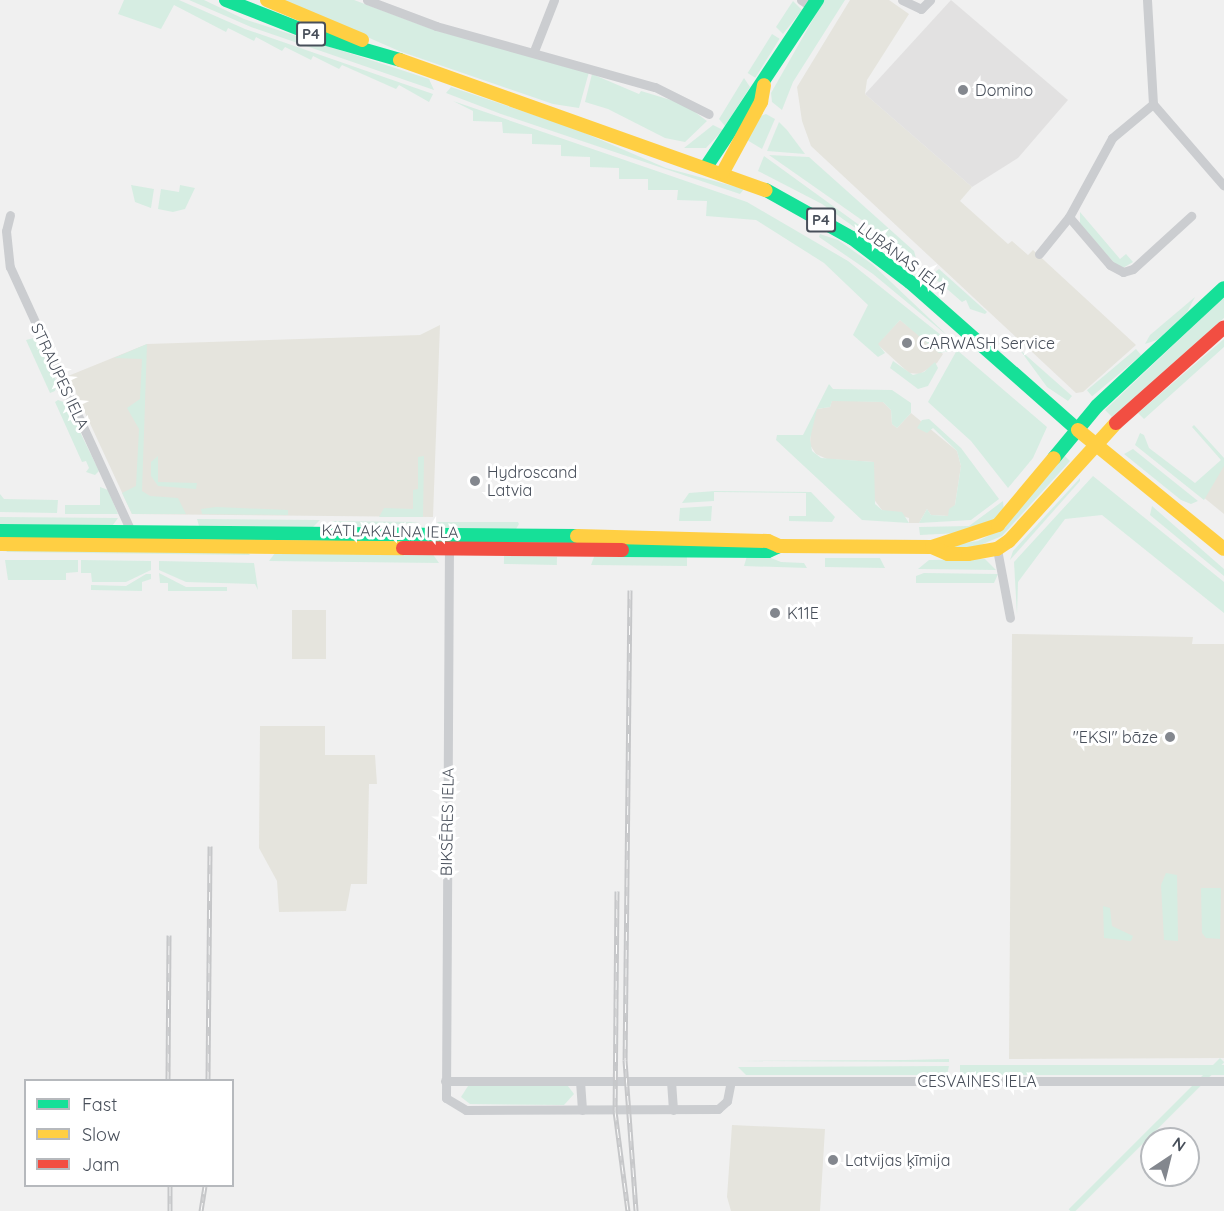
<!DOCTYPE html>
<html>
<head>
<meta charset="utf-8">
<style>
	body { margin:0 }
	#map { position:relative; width:1224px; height:1211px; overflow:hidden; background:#f0f0f0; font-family:Quicksand,sans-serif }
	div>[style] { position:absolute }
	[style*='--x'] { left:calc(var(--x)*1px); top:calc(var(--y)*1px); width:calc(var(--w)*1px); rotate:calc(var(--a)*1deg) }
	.commercial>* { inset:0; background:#e5e4dd; transform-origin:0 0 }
	.education>* { inset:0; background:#e2e1e1 }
	.green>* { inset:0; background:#d6ede2; transform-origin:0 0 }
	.street>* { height:9px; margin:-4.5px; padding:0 4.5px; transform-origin:4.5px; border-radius:4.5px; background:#cbcdd0 }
	.fast>* { height:14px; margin:-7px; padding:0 7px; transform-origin:7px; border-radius:7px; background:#16e098 }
	.slow>* { height:14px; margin:-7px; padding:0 7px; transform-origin:7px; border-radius:7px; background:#ffcf43 }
	.jam>* { height:14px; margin:-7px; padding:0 7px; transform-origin:7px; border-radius:7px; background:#f24e42 }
	.rail>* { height:5px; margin-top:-2.5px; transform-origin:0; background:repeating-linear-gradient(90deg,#fff 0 9px,#c6c7c9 0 18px); box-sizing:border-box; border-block:2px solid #c6c7c9 }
	.dots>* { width:16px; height:16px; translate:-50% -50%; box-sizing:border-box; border:3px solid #fff; border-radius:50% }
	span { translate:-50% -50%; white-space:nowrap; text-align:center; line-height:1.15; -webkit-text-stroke:6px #fff; paint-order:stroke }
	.shield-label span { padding:2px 4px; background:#fff; border:2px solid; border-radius:4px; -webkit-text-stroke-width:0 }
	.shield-label { font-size:15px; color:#484f5a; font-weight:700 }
	.poi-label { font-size:16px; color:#484f5a }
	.left { translate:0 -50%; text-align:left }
	.right { translate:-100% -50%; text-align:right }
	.street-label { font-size:16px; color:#484f5a }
	.legend { position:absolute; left:24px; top:1079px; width:210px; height:108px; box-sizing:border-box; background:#fff; border:2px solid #b6b9bd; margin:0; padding:8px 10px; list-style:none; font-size:18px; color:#484f5a }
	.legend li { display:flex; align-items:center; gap:12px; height:30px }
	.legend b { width:30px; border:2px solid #b6b9bd }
	.north { position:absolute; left:1140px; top:1127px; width:60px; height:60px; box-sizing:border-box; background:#fff; border:2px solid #b6b9bd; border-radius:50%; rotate:35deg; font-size:16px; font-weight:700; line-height:24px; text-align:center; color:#484f5a }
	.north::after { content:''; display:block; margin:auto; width:21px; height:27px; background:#83878e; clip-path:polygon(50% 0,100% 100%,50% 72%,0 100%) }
</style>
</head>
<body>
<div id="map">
	<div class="commercial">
		<div style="clip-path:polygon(850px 0,889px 0,909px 14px,867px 80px,865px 94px,972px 187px,960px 201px,1008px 244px,1012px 241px,1028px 255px,1033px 250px,1136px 345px,1083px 392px,1076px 393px,811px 146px,802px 121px,797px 87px)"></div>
		<div style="clip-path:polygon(900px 320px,943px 354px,937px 363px,920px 374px,909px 373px,877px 344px)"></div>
		<div style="clip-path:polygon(440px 325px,433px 517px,132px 514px,68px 376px,147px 344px,420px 335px)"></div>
		<div style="clip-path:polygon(832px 400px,883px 402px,891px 410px,892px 424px,897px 428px,911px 413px,957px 451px,961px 466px,955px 505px,949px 516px,931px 515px,927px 509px,919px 523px,909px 523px,909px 518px,882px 510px,873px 498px,874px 462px,827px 459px,816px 454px,810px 445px,811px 424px,817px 409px,830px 407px)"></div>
		<div style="clip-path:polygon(1224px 462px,1224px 514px,1202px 496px)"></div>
		<div style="left:292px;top:610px;width:34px;height:49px"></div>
		<div style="clip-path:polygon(1012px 634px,1193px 637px,1192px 644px,1224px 644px,1224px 1058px,1009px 1059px)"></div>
		<div style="clip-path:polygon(260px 726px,325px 726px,325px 755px,375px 755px,377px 784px,369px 784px,367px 884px,351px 884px,346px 911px,279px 912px,277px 881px,259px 848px)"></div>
		<div style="clip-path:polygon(732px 1125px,825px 1129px,820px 1211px,731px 1211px,727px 1197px)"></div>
	</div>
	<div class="education">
		<div style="clip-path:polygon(951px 0,1068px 100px,1018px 158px,972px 187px,865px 94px)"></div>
	</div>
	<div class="green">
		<div style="clip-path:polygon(124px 0,179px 0,245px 29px,433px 94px,429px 102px,399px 85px,396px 89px,342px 65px,339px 69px,313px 56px,311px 60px,285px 47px,282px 51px,256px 37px,254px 41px,228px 28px,226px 32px,174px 5px,161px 29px,118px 14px)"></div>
		<div style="clip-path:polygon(189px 0,204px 0,244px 19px,429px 79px,434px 90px,251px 27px)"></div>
		<div style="clip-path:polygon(283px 0,354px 0,434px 30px,589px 72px,579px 108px,553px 104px,399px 51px)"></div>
		<div style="clip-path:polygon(824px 0,845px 0,793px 82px,782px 110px,772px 102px,771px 93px)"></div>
		<div style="clip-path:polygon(793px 1px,802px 10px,783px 34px,776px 27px)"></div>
		<div style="left:772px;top:34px;width:9px;height:46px;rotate:32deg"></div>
		<div style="clip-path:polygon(592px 74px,639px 94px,641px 91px,684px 104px,707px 121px,685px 142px,665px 138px,608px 109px,585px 102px)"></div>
		<div style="clip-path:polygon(744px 78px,750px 87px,725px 126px,719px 119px)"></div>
		<div style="clip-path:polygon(451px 87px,573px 128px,666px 168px,744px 189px,740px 194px,501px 114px,446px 93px)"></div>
		<div style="clip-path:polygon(453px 101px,747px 202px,848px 261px,951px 343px,949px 351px,939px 353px,900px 320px,878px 344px,885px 353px,878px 357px,853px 335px,868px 305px,824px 263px,756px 220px,706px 216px,707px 201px,677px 200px,678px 190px,648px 190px,648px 179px,619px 179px,619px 168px,590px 167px,590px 157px,561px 156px,561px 145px,532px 144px,532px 134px,503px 133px,502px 122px,473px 121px,473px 111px)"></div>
		<div style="clip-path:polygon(766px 114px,775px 119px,762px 149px,747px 140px,761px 116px)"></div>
		<div style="clip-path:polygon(779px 122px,787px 130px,805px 154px,767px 151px)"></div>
		<div style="clip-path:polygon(713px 125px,723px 130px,706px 148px,684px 148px)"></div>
		<div style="clip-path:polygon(769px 155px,809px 157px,914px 251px,916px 258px)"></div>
		<div style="clip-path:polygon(764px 156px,913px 264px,907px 265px,822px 204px,758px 171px)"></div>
		<div style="clip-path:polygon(131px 185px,154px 189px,151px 208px,135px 202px)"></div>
		<div style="clip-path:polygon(180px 185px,195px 188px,185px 209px,173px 212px,158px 209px,161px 189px,179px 192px)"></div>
		<div style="clip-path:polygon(1080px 212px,1120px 259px,1126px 254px,1133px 262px,1123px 268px,1116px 265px,1080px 224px)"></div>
		<div style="clip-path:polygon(820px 234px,838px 240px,872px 264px,949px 337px,873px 274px,819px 237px)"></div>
		<div style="clip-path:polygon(939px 269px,987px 312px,985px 314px,970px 309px,966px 300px,962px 302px,931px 275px)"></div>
		<div style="clip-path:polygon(1195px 297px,1185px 316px,1157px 340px,1145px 344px,1150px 335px)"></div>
		<div style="clip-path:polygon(1224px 297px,1224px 318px,1113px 418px,1105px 410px)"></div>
		<div style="clip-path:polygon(34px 338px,57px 382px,55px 391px,50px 393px,26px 340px)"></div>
		<div style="clip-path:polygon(1224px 339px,1224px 347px,1144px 419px,1138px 413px)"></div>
		<div style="clip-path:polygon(147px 344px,142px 491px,150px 496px,178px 498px,186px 514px,132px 514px,122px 493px,136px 486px,139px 429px,127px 408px,140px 399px,142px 359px,114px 358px)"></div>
		<div style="left:1136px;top:349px;width:8px;height:64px;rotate:50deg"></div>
		<div style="clip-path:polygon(957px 350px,1047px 427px,1033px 458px,1008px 488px,971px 441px,928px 402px)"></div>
		<div style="clip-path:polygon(1020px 350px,1072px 396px,1068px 401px,1047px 387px)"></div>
		<div style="clip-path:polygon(893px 361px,913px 375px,924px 372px,935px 362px,938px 368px,928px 386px,918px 389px,890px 368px)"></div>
		<div style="clip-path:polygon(829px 384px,833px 389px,892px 390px,911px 403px,911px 413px,897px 428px,892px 424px,891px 410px,883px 402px,832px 401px,830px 407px,817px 409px,810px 439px,812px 451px,821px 458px,874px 462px,875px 504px,882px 510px,902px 512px,909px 523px,862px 520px,776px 440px,777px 435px,803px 435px)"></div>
		<div style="clip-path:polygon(58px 400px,66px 403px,99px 471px,95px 475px,86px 472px,89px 468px,86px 461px,82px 462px,55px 402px)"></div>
		<div style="clip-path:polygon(929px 419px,961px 448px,999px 499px,971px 520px,919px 523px,927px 509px,931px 515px,948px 516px,949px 509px,955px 505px,961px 466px,957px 451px,933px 428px,927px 433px,917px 428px,922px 420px)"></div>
		<div style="clip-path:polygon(1194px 425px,1224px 458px,1224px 466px,1204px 500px,1135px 445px,1140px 433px,1144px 435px,1149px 448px,1195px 483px,1221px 460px,1192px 427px)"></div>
		<div style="clip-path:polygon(1133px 449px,1198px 501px,1191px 504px,1181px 500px,1124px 454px)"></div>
		<div style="clip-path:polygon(1064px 455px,1070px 461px,1002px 536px,978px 546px,953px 549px,951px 545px,978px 541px,1000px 530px)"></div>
		<div style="clip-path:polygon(158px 456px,158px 482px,197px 483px,196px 489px,158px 486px,151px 476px,151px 462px)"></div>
		<div style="clip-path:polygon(424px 456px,423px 517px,379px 517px,384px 508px,413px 509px,413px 490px,418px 489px,418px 457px)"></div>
		<div style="clip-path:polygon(1093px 476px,1224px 582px,1224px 613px,1102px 515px,1065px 519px,1018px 582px,1017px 615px,1014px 562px)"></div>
		<div style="clip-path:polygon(1080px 478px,1080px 481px,1010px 560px,1013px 551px)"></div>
		<div style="clip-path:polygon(100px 487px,108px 490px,118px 514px,65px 514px,65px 505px,100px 505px)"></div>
		<div style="clip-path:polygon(715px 491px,811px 492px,835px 517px,832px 522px,789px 521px,789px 516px,806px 516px,806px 493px,714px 492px,714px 501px,682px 503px,689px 493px)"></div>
		<div style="clip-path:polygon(0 494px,4px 499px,58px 500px,57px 513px,0 512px)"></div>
		<div style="clip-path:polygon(1003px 501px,1004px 511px,995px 520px,959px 533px,920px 535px,919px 527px,969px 526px)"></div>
		<div style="clip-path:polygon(712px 506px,711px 521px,679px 521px,680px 508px)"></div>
		<div style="clip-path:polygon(1152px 506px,1224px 569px,1224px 576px,1150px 515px)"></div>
		<div style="clip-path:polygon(216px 507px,288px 510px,288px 515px,202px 514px,201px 509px)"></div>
		<div style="clip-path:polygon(0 517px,118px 518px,113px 525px,0 525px)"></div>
		<div style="clip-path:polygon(197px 519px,320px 520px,312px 528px,199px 526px)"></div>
		<div style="clip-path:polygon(332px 521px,420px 522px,355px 529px,339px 529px)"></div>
		<div style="clip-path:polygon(437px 522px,518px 522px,519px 524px,516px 529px,443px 529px)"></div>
		<div style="clip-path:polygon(11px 548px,247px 552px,250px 555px,6px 552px)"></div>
		<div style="clip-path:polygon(275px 553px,432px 553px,439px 563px,269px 561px)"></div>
		<div style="clip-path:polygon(595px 554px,687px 557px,687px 566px,591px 565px)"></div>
		<div style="left:504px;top:556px;width:53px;height:8px;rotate:1deg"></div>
		<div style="clip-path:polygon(747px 556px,766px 556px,781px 562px,804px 563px,807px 568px,744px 566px)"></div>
		<div style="clip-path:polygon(825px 558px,880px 558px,885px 568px,825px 567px)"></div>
		<div style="clip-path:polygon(985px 559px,996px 570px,918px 569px,929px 560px)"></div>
		<div style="clip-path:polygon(5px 560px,78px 560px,78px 572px,66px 573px,66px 580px,8px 580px)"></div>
		<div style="clip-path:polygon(81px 560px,151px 561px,151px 570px,126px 582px,92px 582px,91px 573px,81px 573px)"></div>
		<div style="clip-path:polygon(159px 561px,254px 563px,258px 590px,255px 584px,186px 582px,159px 570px)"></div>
		<div style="clip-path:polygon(159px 573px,186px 587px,227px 587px,227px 591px,168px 591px,168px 583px,160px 583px)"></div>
		<div style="clip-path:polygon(924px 573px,998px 574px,994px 583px,916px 583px,916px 576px)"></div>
		<div style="clip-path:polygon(146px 574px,151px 574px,151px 579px,142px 582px,142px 591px,91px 590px,91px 585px,126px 586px)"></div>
		<div style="clip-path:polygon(1166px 873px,1177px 875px,1178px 941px,1164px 940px,1161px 885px)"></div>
		<div style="clip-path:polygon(1201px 888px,1221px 888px,1220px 939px,1206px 938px,1202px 933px)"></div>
		<div style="clip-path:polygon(1103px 906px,1110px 908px,1112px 926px,1133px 936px,1131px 941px,1104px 938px)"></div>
		<div style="left:1220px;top:1058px;width:6px;height:214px;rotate:45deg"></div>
		<div style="clip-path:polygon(949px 1059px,949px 1062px,737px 1061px,905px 1060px)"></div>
		<div style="left:1224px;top:1065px;width:10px;height:264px;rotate:90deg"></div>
		<div style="clip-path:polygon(949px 1066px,947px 1075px,746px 1075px,738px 1067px)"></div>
		<div style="clip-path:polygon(468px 1086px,568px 1086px,574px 1094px,564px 1105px,470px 1104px,461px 1097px)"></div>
	</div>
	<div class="street">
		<div style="--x:367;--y:0;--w:74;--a:20.6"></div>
		<div style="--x:436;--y:26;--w:227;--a:15.6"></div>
		<div style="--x:655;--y:87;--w:60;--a:26.6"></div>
		<div style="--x:801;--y:0;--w:13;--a:32"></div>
		<div style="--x:902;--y:0;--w:21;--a:25"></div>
		<div style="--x:921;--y:9;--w:13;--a:-45"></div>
		<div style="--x:1147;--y:0;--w:104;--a:86.7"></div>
		<div style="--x:1153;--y:104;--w:108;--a:49.1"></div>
		<div style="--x:534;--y:51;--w:55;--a:-68.6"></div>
		<div style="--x:10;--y:215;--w:16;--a:104"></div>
		<div style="--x:6;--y:231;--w:36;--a:84"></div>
		<div style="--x:10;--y:267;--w:293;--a:65.4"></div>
		<div style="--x:1069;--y:217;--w:63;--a:49.5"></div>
		<div style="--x:1110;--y:265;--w:15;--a:28"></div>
		<div style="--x:1123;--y:272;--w:10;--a:-17"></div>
		<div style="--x:1133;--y:269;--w:79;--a:-42.4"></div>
		<div style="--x:1039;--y:254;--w:48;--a:-51"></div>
		<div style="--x:1069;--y:217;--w:90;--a:-61.4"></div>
		<div style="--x:1112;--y:138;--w:53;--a:-39.7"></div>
		<div style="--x:449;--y:543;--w:555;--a:90.31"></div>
		<div style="--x:446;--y:1098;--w:23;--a:31"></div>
		<div style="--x:466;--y:1110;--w:252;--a:-0.2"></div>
		<div style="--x:718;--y:1109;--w:12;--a:-42"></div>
		<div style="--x:727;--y:1101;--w:20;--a:-79"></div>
		<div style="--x:997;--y:549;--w:70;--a:79.3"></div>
		<div style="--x:445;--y:1081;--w:779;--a:0"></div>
		<div style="--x:580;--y:1081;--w:29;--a:86"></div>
		<div style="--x:671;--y:1081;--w:29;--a:86"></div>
	</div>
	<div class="fast">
		<div style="--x:226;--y:0;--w:101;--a:21.5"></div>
		<div style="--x:320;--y:37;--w:83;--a:16"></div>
		<div style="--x:706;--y:167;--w:201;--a:-56.4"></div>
		<div style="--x:766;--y:190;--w:98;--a:29.2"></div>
		<div style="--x:852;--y:238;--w:73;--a:37.2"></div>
		<div style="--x:910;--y:282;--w:224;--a:41.4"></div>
		<div style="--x:1054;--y:458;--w:67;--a:-50.4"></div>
		<div style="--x:1097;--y:406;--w:173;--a:-42.9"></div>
		<div style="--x:0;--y:531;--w:577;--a:0.5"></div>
		<div style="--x:622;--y:550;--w:146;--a:0.4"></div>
		<div style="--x:768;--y:551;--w:12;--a:-24"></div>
	</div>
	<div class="slow">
		<div style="--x:267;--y:0;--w:103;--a:22.8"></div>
		<div style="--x:400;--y:60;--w:388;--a:19.6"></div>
		<div style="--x:723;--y:172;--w:80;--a:-61.5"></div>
		<div style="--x:761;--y:102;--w:17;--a:-80"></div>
		<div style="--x:1078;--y:430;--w:188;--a:39.2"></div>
		<div style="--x:577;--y:536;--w:191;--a:1.5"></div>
		<div style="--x:768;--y:541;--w:12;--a:24"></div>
		<div style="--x:779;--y:546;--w:153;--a:0.4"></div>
		<div style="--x:932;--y:547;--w:70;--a:-18.4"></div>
		<div style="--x:998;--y:525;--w:87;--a:-50.1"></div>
		<div style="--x:0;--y:544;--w:403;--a:0.6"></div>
		<div style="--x:932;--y:547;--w:17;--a:24"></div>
		<div style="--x:948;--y:554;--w:20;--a:0"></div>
		<div style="--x:968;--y:554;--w:29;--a:-10"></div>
		<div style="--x:997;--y:549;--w:14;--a:-34"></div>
		<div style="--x:1009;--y:541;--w:159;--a:-47.8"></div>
	</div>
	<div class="jam">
		<div style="--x:1116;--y:423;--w:144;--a:-41.6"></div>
		<div style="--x:403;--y:548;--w:219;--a:0.5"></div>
	</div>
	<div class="rail">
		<div style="--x:630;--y:590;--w:470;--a:90.6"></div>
		<div style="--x:625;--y:1060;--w:151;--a:85.8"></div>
		<div style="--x:617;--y:891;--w:220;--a:90.5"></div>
		<div style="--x:615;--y:1111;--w:101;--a:82.6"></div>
		<div style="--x:168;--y:1080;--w:145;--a:-89.6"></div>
		<div style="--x:208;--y:1080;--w:234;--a:-89.5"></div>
		<div style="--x:170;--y:1186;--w:25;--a:90"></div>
		<div style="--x:201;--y:1211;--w:25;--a:-81"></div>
	</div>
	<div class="dots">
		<div style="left:963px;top:90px;background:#83878e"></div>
		<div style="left:907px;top:343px;background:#83878e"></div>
		<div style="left:475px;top:481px;background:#83878e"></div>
		<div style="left:775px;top:613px;background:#83878e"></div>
		<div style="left:1170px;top:737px;background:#83878e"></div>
		<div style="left:833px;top:1160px;background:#83878e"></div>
	</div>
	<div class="shield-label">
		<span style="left:311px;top:34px">P4</span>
		<span style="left:821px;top:220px">P4</span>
	</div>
	<div class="poi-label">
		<span class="left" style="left:975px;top:90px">Domino</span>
		<span class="left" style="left:919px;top:343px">CARWASH Service</span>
		<span class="left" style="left:487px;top:481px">Hydroscand<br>Latvia</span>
		<span class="left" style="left:787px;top:613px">K11E</span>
		<span class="right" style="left:1158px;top:737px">"EKSI" bāze</span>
		<span class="left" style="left:845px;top:1160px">Latvijas ķīmija</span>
	</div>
	<div class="street-label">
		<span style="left:903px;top:258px;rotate:37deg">LUBĀNAS IELA</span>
		<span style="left:60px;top:376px;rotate:65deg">STRAUPES IELA</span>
		<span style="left:390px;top:531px;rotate:1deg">KATLAKALNA IELA</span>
		<span style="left:447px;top:822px;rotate:-89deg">BIKSĒRES IELA</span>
		<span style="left:977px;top:1081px">CESVAINES IELA</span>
	</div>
	<ul class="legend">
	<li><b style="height:8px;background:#16e098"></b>Fast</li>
	<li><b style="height:8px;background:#ffcf43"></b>Slow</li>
	<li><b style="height:8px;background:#f24e42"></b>Jam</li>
	</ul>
	<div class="north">N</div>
</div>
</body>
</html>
